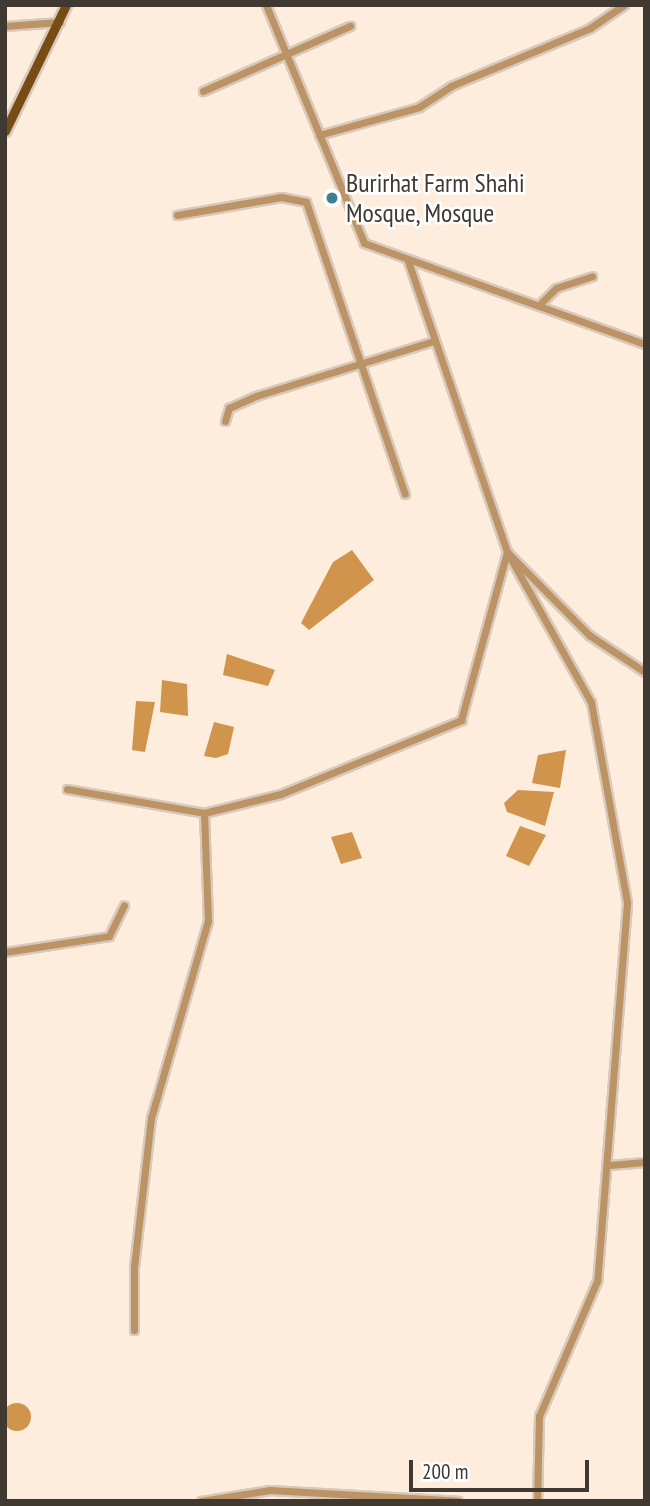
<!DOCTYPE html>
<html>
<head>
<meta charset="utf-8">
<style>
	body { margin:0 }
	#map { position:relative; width:650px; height:1506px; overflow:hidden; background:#feeddc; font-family:"PT Sans Narrow",sans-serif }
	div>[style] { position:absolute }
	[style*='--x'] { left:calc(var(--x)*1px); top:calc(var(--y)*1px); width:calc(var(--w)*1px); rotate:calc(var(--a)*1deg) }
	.water>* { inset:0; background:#d0944c }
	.round { border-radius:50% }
	.roads { filter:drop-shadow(2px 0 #d8c9ba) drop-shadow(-2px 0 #d8c9ba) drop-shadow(0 2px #d8c9ba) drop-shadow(0 -2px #d8c9ba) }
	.minor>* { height:7px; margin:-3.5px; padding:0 3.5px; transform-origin:3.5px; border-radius:3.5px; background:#bb9365 }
	.major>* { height:9px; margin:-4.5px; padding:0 4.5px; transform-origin:4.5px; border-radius:4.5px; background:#764c14 }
	.dots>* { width:19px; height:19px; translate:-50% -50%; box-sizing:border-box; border:4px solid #fff; border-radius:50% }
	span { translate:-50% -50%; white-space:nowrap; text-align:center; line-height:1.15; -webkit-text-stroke:5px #fff; paint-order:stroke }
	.poi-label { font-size:26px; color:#3f3932 }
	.left { translate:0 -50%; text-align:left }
	.frame { position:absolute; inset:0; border:7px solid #3f3932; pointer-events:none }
	.scale { position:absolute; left:409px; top:1460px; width:180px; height:32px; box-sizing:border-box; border:4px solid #3f3932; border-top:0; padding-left:9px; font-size:21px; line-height:24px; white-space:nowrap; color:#3f3932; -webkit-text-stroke:5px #fff; paint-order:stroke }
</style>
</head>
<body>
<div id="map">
	<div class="water">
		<div style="clip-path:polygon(352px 550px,374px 580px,309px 630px,301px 623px,333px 562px)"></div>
		<div style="clip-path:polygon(227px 654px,275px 670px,268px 686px,223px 675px)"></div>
		<div style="clip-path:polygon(162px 680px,187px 684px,188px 716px,160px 712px)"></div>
		<div style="clip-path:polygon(136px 701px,155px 702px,145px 752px,132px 750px)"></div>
		<div style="clip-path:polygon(214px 722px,234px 727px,228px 754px,216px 758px,204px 756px)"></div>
		<div style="clip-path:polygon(566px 750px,560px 788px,532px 783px,538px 755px)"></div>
		<div style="clip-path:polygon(518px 790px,554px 792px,545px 826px,507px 812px,504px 803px)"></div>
		<div style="clip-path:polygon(520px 826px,546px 835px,529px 866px,506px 856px)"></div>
		<div style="clip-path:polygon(352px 832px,362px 858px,341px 864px,331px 837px)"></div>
		<div class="round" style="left:3px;top:1403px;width:28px;height:28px"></div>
	</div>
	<div class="roads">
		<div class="minor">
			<div style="--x:266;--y:5;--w:257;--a:67.6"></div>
			<div style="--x:364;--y:243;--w:299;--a:19.8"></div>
			<div style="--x:5;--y:26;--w:55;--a:-4.2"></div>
			<div style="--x:203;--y:91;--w:161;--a:-23.9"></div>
			<div style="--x:319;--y:135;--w:104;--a:-15.6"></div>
			<div style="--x:419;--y:107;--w:38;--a:-33"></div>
			<div style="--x:451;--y:86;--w:151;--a:-22.6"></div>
			<div style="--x:590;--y:28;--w:41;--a:-34.1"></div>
			<div style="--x:177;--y:215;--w:106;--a:-9.8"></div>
			<div style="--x:281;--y:197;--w:25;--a:11"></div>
			<div style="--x:306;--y:202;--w:308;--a:71.3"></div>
			<div style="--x:408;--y:261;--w:307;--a:71.2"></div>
			<div style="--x:507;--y:552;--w:117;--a:45.3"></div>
			<div style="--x:589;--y:635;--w:67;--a:33.5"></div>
			<div style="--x:541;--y:303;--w:21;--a:-45"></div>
			<div style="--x:556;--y:288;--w:38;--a:-18"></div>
			<div style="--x:225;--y:421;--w:14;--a:-73"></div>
			<div style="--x:229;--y:408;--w:30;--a:-24"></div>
			<div style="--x:256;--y:396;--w:186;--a:-17.2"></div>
			<div style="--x:507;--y:552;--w:172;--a:60.8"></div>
			<div style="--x:591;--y:702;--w:204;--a:79.8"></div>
			<div style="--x:627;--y:903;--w:379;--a:94.5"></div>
			<div style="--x:597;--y:1281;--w:147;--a:113.2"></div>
			<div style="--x:539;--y:1416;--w:85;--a:91.3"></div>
			<div style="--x:67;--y:789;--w:139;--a:9.9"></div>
			<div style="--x:204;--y:813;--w:79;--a:-13.9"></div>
			<div style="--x:281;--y:794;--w:195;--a:-22.3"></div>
			<div style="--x:461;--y:720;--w:174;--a:-74.7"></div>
			<div style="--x:5;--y:952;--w:105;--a:-8.7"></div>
			<div style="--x:109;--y:936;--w:34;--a:-64"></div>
			<div style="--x:610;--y:1165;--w:35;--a:-5"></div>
			<div style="--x:134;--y:1330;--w:63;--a:-90"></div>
			<div style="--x:134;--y:1267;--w:150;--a:-83.5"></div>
			<div style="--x:151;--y:1118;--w:205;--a:-73.9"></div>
			<div style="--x:208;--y:921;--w:108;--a:-92.1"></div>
			<div style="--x:201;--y:1501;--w:70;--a:-9.1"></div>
			<div style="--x:270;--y:1490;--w:188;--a:3.3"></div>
		</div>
		<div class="major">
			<div style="--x:5;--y:131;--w:140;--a:-64.2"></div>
		</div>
	</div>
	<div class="dots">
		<div style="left:332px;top:198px;background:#3e7f92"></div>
	</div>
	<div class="poi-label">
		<span class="left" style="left:346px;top:198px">Burirhat Farm Shahi<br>Mosque, Mosque</span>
	</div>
	<div class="frame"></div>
	<div class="scale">200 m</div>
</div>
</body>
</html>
